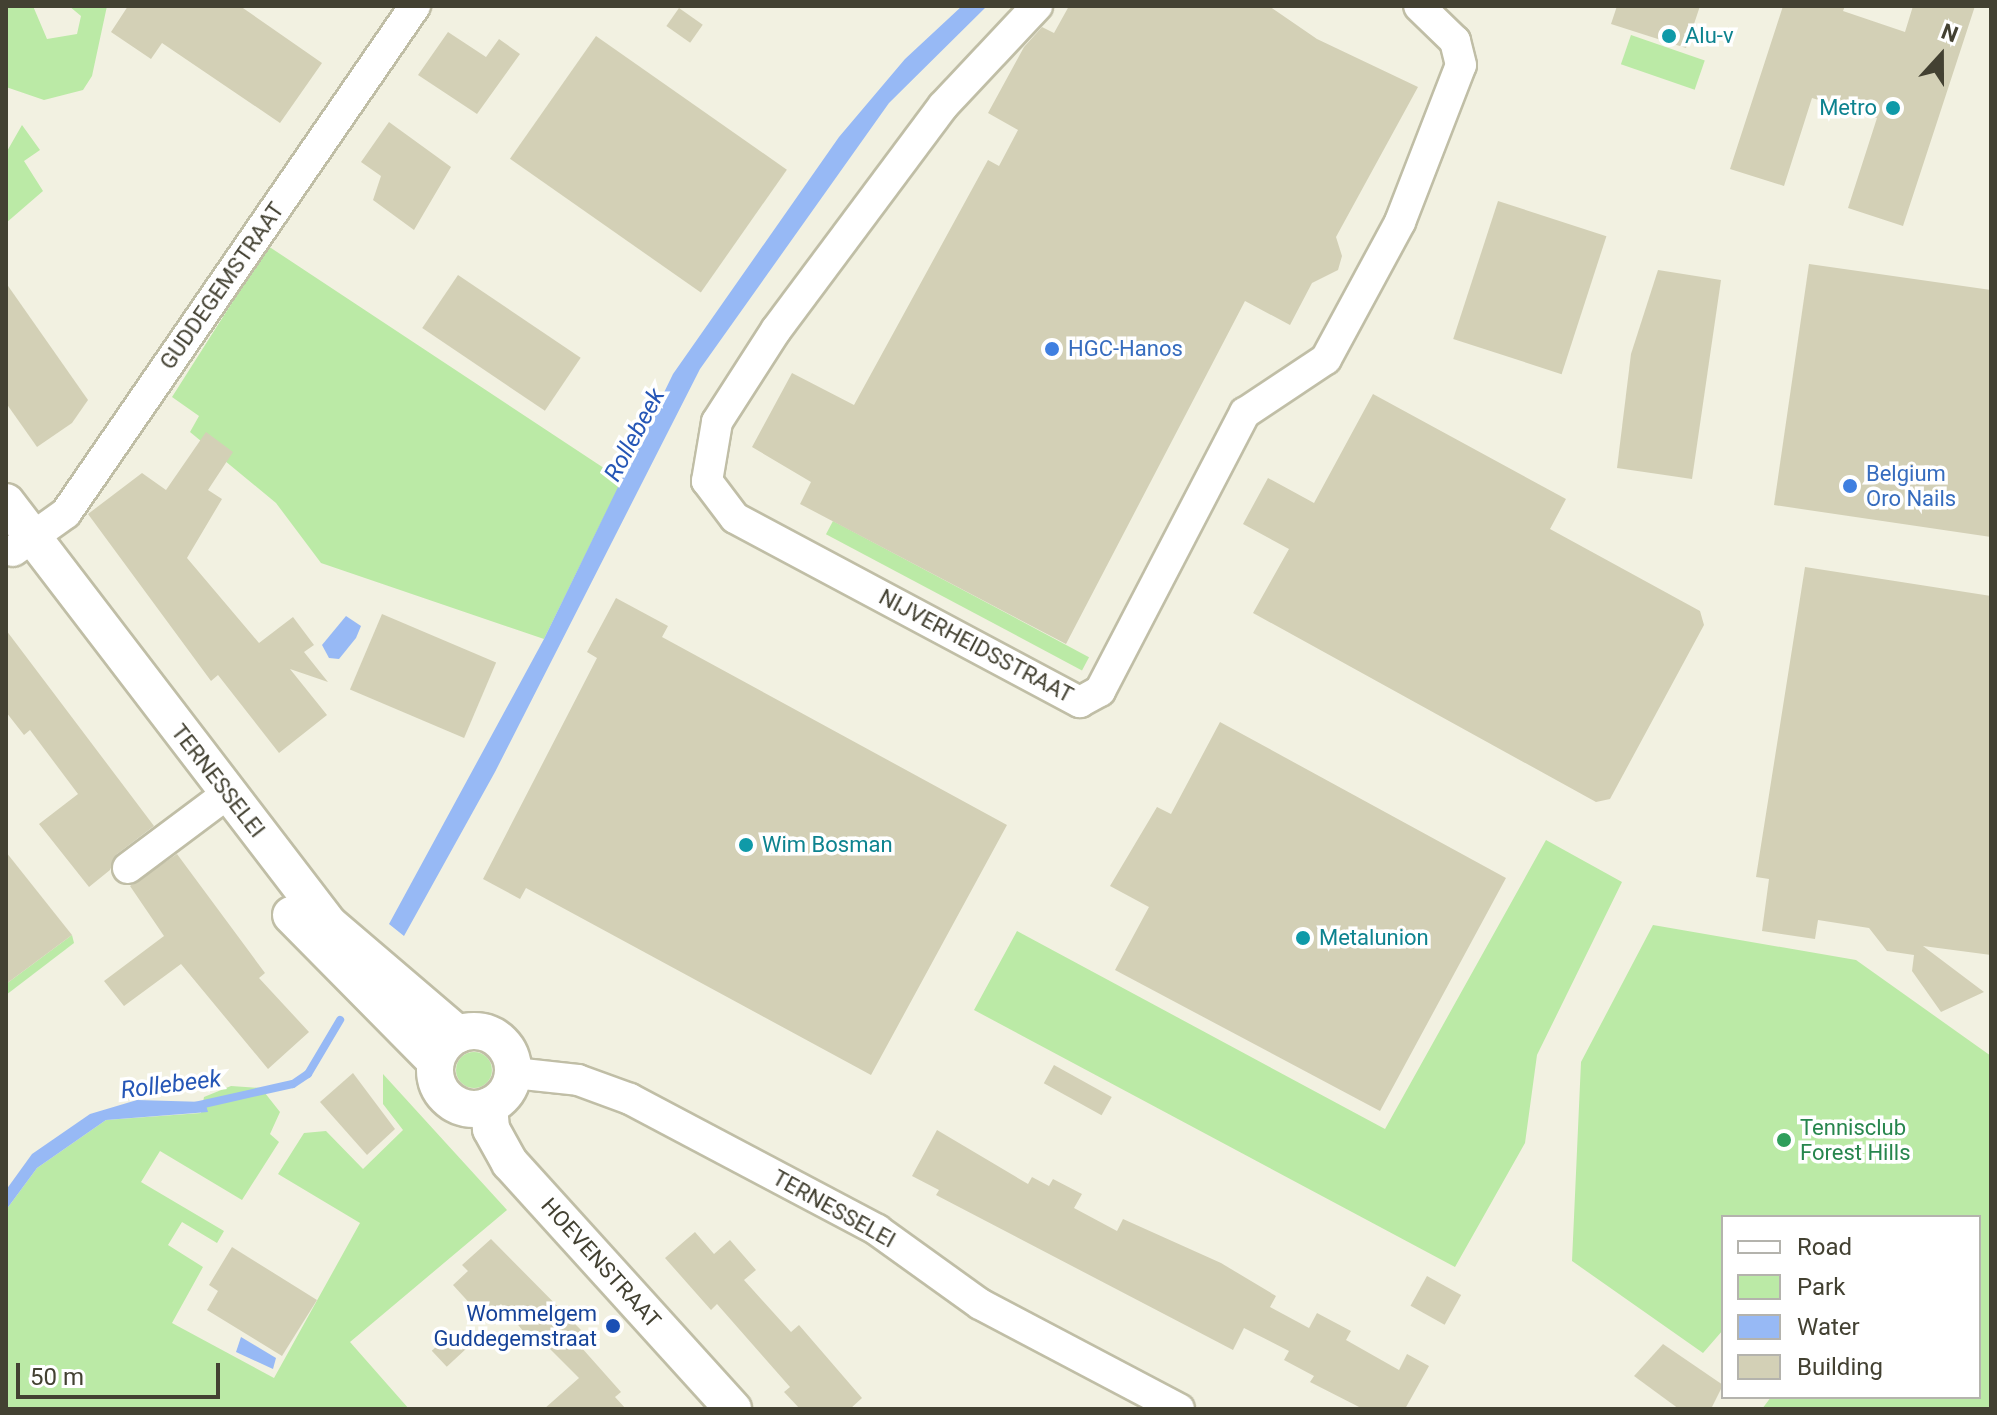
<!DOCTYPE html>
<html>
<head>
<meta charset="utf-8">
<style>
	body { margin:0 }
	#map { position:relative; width:1997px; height:1415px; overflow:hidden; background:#f2f1e1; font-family:Roboto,sans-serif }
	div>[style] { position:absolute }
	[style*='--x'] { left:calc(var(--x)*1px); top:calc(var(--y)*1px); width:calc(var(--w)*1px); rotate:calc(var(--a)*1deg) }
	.green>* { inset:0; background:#bbeaa6; transform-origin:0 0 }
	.round { border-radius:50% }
	.water>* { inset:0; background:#97b9f5 }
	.stream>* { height:8px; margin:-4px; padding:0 4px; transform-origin:4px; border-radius:4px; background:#97b9f5 }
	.building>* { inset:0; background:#d3d0b6; transform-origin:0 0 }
	.roads { filter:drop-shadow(2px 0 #c0bea6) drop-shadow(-2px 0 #c0bea6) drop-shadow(0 2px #c0bea6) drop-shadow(0 -2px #c0bea6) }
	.minor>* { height:30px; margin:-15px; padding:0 15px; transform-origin:15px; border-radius:15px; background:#fff }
	.tertiary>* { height:36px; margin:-18px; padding:0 18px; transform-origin:18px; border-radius:18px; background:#fff }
	.tertiary>.ring { margin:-18px; padding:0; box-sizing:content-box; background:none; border:36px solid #fff; border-radius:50% }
	.dots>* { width:22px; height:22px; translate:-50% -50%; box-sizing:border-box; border:4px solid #fff; border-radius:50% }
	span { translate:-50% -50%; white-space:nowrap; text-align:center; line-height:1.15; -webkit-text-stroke:7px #fff; paint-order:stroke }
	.culture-label { font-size:22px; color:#0d838f }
	.left { translate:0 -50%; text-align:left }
	.right { translate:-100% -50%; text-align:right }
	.street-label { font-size:22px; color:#434132 }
	.shop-label { font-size:22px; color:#366cbe }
	.leisure-label { font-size:22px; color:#27864d }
	.transit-label { font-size:22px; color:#164399 }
	.water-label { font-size:24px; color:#2556b6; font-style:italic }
	.frame { position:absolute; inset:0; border:8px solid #434132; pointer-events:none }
	.legend { position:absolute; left:1721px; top:1215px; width:260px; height:184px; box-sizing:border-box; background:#fff; border:2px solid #b4b3ad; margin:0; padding:10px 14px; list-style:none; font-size:24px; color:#434132 }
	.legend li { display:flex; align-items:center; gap:16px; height:40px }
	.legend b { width:40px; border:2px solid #b4b3ad }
	.north { position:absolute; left:1901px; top:16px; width:80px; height:80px; -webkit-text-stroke:6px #fff; paint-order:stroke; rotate:21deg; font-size:22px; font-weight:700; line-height:32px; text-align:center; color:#434132 }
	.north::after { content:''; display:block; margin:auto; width:28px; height:36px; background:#434132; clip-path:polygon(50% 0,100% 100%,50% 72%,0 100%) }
	.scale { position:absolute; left:16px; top:1363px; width:204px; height:36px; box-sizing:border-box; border:4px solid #434132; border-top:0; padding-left:10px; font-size:24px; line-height:28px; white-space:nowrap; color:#434132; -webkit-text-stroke:6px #fff; paint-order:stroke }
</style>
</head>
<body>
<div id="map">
	<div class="green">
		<div style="clip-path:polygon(6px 6px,33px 6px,47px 39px,77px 34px,81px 16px,69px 6px,107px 6px,92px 76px,83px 90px,44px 100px,6px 87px)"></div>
		<div style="left:1631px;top:35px;width:78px;height:31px;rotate:19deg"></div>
		<div style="clip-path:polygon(22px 125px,40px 150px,24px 161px,43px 191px,6px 223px,6px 153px)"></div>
		<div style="clip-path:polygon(268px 246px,622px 480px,544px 639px,321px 563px,276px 503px,190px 432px,199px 416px,172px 397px)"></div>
		<div style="left:833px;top:521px;width:290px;height:15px;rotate:28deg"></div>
		<div style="clip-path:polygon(1546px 840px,1622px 882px,1537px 1055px,1525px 1143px,1455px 1267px,974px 1010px,1017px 931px,1385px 1129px)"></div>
		<div style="clip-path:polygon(1653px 925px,1856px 960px,1991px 1056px,1991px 1409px,1762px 1409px,1771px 1397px,1979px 1397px,1979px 1217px,1723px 1217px,1723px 1330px,1703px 1353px,1572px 1261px,1581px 1062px)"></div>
		<div style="clip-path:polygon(72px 935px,74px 943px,6px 995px,6px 984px)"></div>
		<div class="round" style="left:456px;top:1052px;width:36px;height:36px"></div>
		<div style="clip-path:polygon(383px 1074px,507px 1210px,350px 1342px,409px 1409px,6px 1409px,6px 1210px,37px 1168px,106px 1120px,201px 1113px,204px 1097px,231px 1086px,261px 1088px,280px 1112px,270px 1134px,279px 1142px,242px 1200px,160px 1151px,141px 1182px,224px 1231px,217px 1243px,182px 1222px,168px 1245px,203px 1267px,172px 1323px,274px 1378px,360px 1223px,278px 1174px,304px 1133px,326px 1131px,363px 1169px,403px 1130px,383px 1104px)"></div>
	</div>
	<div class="water">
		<div style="clip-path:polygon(962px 6px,987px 6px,889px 103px,700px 369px,495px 772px,404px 936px,389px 924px,544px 639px,673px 374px,839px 137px,905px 59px)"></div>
		<div style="clip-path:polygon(346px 616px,361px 626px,356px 638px,339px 659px,329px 658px,322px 645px)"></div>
		<div style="clip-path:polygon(137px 1100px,205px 1102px,208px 1112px,106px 1120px,37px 1168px,6px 1210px,6px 1190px,32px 1154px,90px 1114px)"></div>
		<div style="clip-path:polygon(241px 1337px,276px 1358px,273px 1369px,236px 1352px)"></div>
	</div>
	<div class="stream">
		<div style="--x:195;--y:1106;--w:100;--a:-12.7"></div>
		<div style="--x:293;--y:1084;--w:18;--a:-34"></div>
		<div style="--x:308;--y:1074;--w:63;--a:-59.3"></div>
	</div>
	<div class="building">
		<div style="clip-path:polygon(128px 6px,240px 6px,322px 63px,280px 123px,162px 43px,151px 59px,111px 32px)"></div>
		<div style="clip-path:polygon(1069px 6px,1269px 6px,1317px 39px,1418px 87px,1336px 237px,1342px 256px,1338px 270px,1312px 283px,1290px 325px,1245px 301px,1066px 644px,800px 504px,811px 482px,752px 447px,792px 373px,854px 405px,988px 160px,999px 166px,1018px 130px,988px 113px,1024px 47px,1042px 27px,1054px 33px)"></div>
		<div style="clip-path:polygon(1617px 6px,1700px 6px,1686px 48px,1611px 24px)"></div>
		<div style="clip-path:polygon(1783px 6px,1845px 6px,1843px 11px,1905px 32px,1913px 6px,1975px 6px,1903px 226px,1848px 208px,1877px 118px,1812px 98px,1784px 186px,1730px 169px)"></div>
		<div style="left:679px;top:8px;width:29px;height:22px;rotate:35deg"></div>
		<div style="clip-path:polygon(448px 32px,486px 57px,499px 39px,520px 54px,477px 114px,418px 75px)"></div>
		<div style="left:596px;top:36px;width:233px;height:150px;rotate:35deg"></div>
		<div style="clip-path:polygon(389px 122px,451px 167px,414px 230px,373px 200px,381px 176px,361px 162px)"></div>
		<div style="left:1498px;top:201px;width:114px;height:145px;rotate:18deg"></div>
		<div style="clip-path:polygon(1809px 264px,1991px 290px,1991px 537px,1774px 505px)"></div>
		<div style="clip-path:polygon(1658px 270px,1721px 280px,1692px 479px,1617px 468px,1631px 354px)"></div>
		<div style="left:458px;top:275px;width:148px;height:64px;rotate:34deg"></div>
		<div style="clip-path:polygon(6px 283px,88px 400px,72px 423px,37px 447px,6px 403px)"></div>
		<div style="clip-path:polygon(1373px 394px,1566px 499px,1550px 529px,1700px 611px,1704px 625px,1610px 799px,1596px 802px,1253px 613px,1289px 549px,1243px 524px,1268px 478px,1314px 503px)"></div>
		<div style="clip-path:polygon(206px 432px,233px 452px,208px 490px,222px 499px,187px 558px,259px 643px,293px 617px,314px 645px,304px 652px,328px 682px,290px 669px,327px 715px,279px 753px,218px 675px,211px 681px,88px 514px,142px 473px,166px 490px)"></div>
		<div style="clip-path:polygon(1805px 567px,1991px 596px,1991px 955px,1923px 946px,1984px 992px,1941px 1012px,1912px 971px,1914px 955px,1887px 951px,1869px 928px,1818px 920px,1815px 939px,1762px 931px,1769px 879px,1756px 877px)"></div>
		<div style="clip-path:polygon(616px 598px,668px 626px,662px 637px,1007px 825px,871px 1075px,526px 888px,520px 899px,483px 879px,597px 658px,587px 652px)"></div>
		<div style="left:382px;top:614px;width:124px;height:82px;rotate:23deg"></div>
		<div style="clip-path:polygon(6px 630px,154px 826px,117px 854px,110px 870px,89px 887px,39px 824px,78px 794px,30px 730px,24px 735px,6px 712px)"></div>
		<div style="clip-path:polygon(1220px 722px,1506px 878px,1380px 1111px,1115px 970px,1149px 907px,1110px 886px,1157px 807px,1171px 814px)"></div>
		<div style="clip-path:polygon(6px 852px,72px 935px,6px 984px)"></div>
		<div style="clip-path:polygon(177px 854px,265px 973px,259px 978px,309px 1032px,268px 1069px,181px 964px,124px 1006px,104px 981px,164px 936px,130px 886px)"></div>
		<div style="left:1054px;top:1065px;width:66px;height:21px;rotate:29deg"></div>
		<div style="clip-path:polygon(353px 1073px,395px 1129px,367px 1155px,320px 1102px)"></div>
		<div style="clip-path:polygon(937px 1130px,1028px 1184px,1032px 1177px,1049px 1186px,1053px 1179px,1082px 1194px,1074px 1208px,1117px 1231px,1123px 1219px,1221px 1263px,1276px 1296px,1270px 1307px,1309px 1328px,1317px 1313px,1351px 1331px,1346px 1340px,1399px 1370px,1407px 1354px,1429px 1366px,1405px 1409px,1363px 1409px,1310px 1382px,1314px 1376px,1284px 1360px,1289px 1351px,1244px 1328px,1233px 1350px,936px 1195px,939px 1190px,912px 1176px)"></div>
		<div style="clip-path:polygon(695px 1232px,714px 1254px,730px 1240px,756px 1270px,744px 1280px,791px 1332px,799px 1325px,862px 1398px,850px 1409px,800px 1409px,784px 1392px,790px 1387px,717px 1304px,711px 1310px,665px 1258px)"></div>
		<div style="clip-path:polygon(491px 1239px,581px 1330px,573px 1338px,621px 1392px,615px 1397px,626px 1409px,544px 1409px,579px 1378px,542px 1341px,536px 1347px,501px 1304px,484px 1319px,453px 1285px,468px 1271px,462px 1265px)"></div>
		<div style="clip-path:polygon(232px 1247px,317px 1300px,282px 1356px,207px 1310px,218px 1291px,209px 1285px)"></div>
		<div style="left:1427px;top:1276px;width:39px;height:34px;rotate:29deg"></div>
		<div style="left:453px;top:1331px;width:22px;height:29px;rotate:47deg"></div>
		<div style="clip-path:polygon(1663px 1344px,1723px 1385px,1711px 1409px,1679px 1409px,1634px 1376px)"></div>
	</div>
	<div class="roads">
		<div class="minor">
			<div style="--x:1037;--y:6;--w:137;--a:133.2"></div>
			<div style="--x:943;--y:106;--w:279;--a:126.7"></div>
			<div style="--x:776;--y:330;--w:109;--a:122.7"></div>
			<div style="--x:717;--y:422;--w:60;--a:99.6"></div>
			<div style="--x:707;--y:481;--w:46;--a:52.9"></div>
			<div style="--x:735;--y:518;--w:391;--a:28.1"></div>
			<div style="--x:1080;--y:702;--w:23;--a:-29"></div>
			<div style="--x:1100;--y:691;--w:314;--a:-62.5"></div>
			<div style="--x:1245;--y:413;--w:97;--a:-33.7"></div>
			<div style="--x:1326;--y:359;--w:156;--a:-61.6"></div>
			<div style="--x:1400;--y:222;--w:168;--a:-68.8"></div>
			<div style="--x:1461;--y:65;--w:25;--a:-104"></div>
			<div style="--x:1455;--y:41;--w:50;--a:-135.8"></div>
			<div style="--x:13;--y:551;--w:65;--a:-35.6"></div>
			<div style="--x:66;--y:513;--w:616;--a:-55.46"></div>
			<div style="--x:128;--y:868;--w:124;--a:-36.8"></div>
			<div style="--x:514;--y:1073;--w:64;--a:6.2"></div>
			<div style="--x:578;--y:1080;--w:55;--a:20.1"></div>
			<div style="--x:630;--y:1099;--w:280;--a:27.9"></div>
			<div style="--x:877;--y:1230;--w:127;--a:35.7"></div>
			<div style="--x:980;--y:1304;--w:225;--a:27.8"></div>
		</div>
		<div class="tertiary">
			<div style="--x:6;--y:502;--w:531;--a:52.57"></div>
			<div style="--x:329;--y:924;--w:170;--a:40.5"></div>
			<div style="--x:291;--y:915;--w:206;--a:45.4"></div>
			<div class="ring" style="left:435px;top:1031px;width:42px;height:42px"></div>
			<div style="--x:489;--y:1106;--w:23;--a:85"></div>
			<div style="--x:491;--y:1129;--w:39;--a:61"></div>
			<div style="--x:510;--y:1163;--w:332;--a:47.8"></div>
		</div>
	</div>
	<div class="dots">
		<div style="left:1669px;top:36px;background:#0f9aa8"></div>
		<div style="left:1893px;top:108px;background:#0f9aa8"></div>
		<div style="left:1052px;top:349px;background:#3f7fe0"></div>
		<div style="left:1850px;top:486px;background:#3f7fe0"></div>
		<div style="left:746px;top:845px;background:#0f9aa8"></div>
		<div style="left:1303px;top:938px;background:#0f9aa8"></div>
		<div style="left:1784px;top:1140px;background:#2e9e5b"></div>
		<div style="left:613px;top:1326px;background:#1a4fb4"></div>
	</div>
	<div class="culture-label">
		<span class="left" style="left:1685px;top:36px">Alu-v</span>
		<span class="right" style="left:1877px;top:108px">Metro</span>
		<span class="left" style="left:762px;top:845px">Wim Bosman</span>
		<span class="left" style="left:1319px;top:938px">Metalunion</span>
	</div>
	<div class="street-label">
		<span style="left:222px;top:286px;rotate:-55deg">GUDDEGEMSTRAAT</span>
		<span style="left:976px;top:646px;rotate:28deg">NIJVERHEIDSSTRAAT</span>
		<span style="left:218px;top:781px;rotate:52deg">TERNESSELEI</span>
		<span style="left:834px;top:1209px;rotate:29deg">TERNESSELEI</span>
		<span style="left:601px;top:1263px;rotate:48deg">HOEVENSTRAAT</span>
	</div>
	<div class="shop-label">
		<span class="left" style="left:1068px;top:349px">HGC-Hanos</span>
		<span class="left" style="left:1866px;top:486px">Belgium<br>Oro Nails</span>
	</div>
	<div class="leisure-label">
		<span class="left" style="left:1800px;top:1140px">Tennisclub<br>Forest Hills</span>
	</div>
	<div class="transit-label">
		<span class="right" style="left:597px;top:1326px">Wommelgem<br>Guddegemstraat</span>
	</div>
	<div class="water-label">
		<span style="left:635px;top:435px;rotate:-62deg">Rollebeek</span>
		<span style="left:171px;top:1085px;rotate:-7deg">Rollebeek</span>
	</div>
	<div class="frame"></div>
	<ul class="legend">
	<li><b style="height:10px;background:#fff"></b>Road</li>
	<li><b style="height:22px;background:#bbeaa6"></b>Park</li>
	<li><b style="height:22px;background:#97b9f5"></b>Water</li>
	<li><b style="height:22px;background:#d3d0b6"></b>Building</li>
	</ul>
	<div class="north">N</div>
	<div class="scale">50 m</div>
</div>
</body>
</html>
